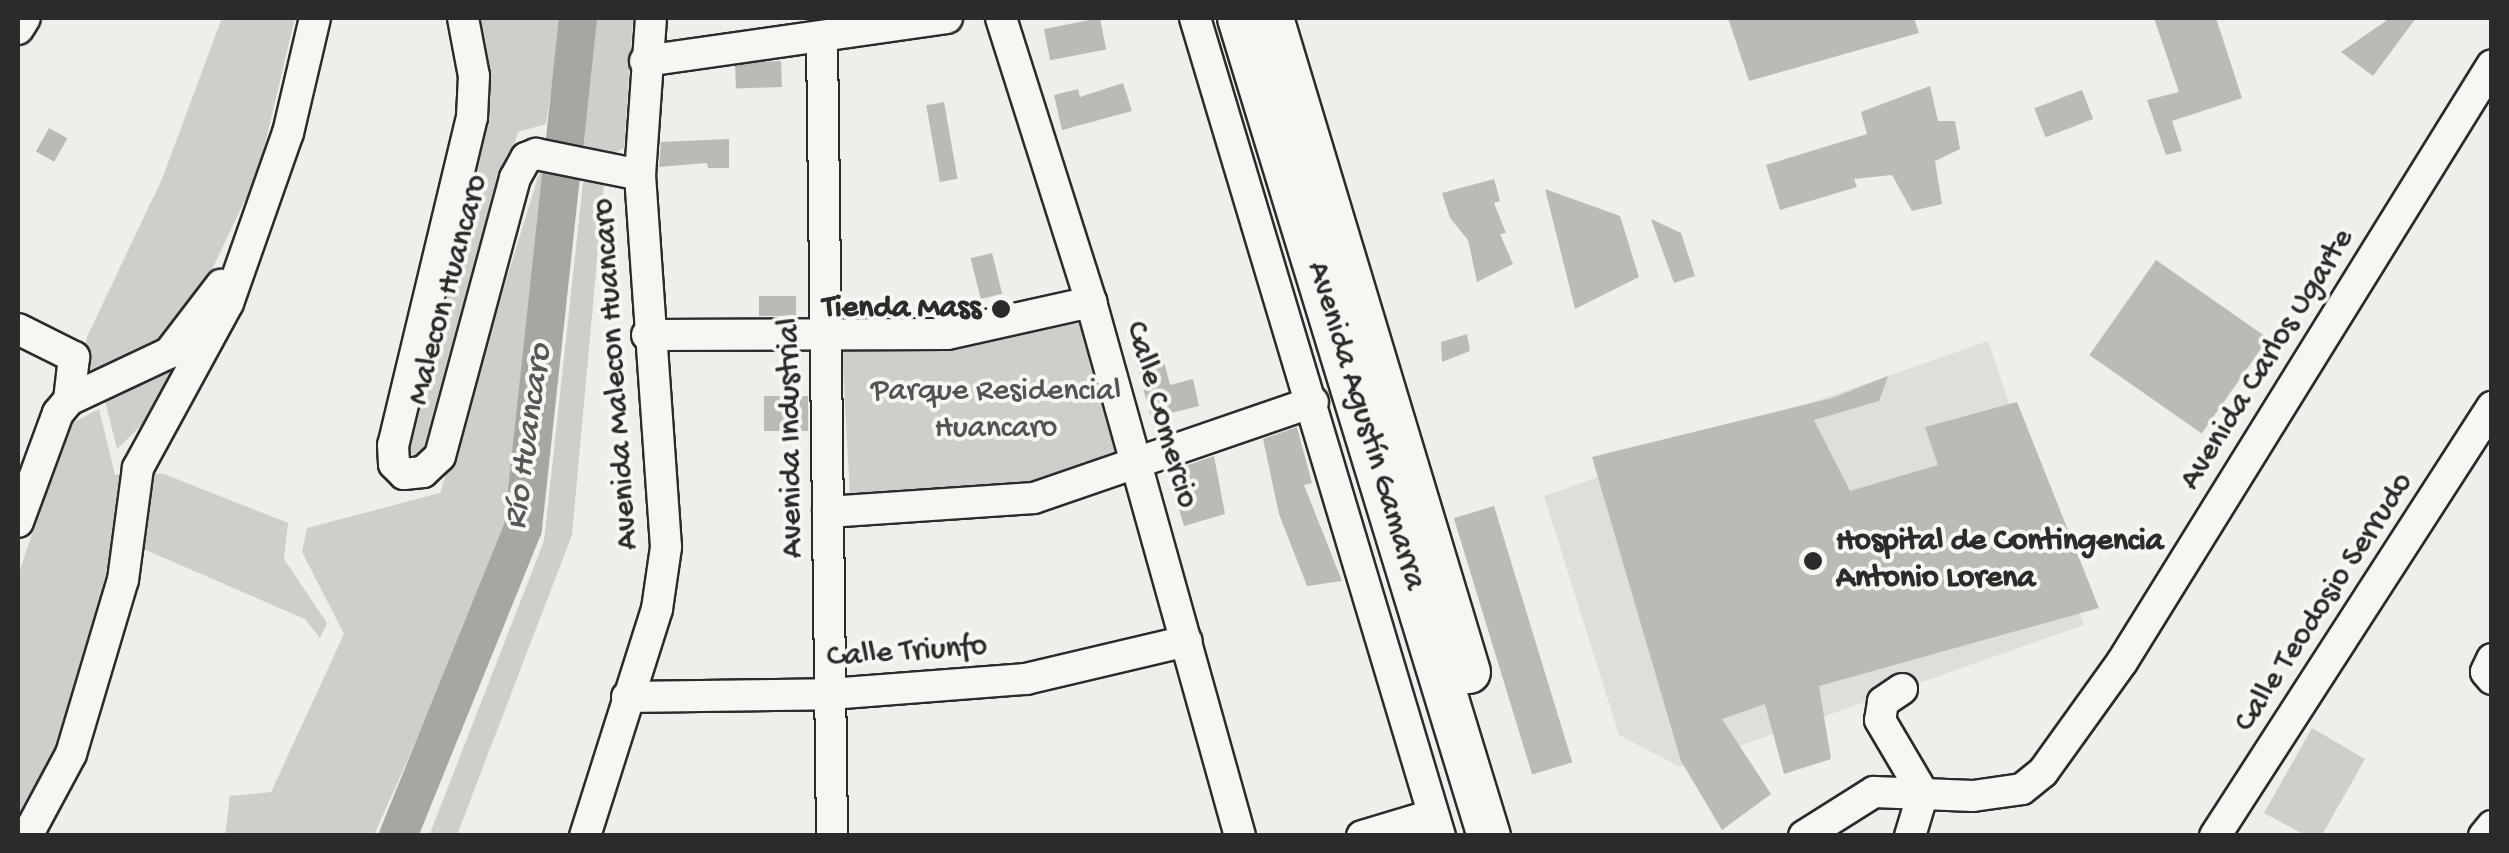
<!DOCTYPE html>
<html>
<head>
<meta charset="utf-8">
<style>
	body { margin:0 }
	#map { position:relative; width:2509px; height:853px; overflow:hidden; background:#eeeeea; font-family:"Gochi Hand",sans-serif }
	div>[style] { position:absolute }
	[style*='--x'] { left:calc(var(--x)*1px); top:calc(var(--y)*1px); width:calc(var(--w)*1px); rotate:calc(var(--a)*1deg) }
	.built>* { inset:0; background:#dededb }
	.green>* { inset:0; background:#cececa }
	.river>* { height:38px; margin:-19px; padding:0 19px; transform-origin:19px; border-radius:19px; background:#a6a6a3 }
	.building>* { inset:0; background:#babab7; transform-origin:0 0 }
	.roads { filter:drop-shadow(2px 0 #2b2b2b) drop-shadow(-2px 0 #2b2b2b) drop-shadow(0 2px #2b2b2b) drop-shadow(0 -2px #2b2b2b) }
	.minor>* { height:30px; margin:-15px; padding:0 15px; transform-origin:15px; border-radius:15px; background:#f6f6f2 }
	.highway>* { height:42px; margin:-21px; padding:0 21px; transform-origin:21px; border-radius:21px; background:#f6f6f2 }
	.dots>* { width:28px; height:28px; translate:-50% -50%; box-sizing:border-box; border:5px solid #f6f6f2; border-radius:50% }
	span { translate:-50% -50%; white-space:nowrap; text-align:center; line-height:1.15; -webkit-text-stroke:8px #f6f6f2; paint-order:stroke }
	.street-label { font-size:32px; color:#2b2b2b }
	.poi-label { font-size:32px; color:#2b2b2b; font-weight:700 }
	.right { translate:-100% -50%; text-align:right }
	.left { translate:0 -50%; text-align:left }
	.park-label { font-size:32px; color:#545453 }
	.water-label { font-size:35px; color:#565655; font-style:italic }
	.frame { position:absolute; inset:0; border:20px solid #2b2b2b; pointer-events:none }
</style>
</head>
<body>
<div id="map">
	<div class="built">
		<div style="clip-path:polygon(1988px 341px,2084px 625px,1680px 767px,1619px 735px,1544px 496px)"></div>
	</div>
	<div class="green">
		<div style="clip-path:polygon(222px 18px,295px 18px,258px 173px,195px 305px,157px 347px,122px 367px,81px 370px,87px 337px,162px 179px)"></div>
		<div style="clip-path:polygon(475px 18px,562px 18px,546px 124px,518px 132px,430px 441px,416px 458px,407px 450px,481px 127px,487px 63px)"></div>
		<div style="clip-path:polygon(588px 18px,633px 18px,624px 148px,612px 154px,576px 143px)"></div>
		<div style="clip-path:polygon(544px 158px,554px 159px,512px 511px,497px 560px,374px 835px,225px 836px,230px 796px,271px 792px,344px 634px,302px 552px,307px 528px,440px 493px)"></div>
		<div style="clip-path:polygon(584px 174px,604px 184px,572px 535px,457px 835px,429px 836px,544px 541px)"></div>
		<div style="clip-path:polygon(1082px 323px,1120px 455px,1012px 489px,850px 496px,842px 349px)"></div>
		<div style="clip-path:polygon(185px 351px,157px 410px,117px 449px,103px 393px)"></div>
		<div style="clip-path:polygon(99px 409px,115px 475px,128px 474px,74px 715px,18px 836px,18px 575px,67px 433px,72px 423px)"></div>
		<div style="clip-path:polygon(143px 474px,164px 474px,288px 523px,284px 559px,327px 623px,320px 638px,305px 619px,141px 548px)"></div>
		<div style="clip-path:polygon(2312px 728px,2365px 759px,2322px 835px,2305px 835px,2264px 813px)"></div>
	</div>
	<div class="river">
		<div style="--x:398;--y:836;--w:332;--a:-67.9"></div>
		<div style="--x:523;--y:528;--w:513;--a:-83.84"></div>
	</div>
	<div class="building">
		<div style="left:1100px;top:18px;width:32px;height:57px;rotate:79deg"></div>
		<div style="clip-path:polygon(1728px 18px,1914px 18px,1919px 33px,1749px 81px)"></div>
		<div style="clip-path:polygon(2154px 18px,2216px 18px,2242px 98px,2172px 121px,2182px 151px,2166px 155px,2147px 100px,2179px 92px)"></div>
		<div style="clip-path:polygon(2390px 18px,2416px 18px,2373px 76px,2341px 52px)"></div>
		<div style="left:781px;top:61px;width:26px;height:46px;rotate:88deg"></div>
		<div style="clip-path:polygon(1123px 83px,1132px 111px,1062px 130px,1054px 95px,1078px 89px,1080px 97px)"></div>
		<div style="clip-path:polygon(1930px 86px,1938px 121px,1955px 121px,1960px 149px,1935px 161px,1942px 204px,1912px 211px,1892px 175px,1854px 179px,1857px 187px,1780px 210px,1766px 165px,1867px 134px,1861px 112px)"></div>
		<div style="left:2082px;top:90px;width:31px;height:51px;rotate:69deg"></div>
		<div style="left:944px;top:102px;width:78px;height:18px;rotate:80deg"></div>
		<div style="left:49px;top:128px;width:21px;height:27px;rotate:29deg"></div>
		<div style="clip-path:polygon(729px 139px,729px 168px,708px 168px,707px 163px,659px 167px,661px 142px)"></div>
		<div style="clip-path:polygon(1494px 179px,1500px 201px,1494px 203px,1506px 233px,1500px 234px,1513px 264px,1477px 282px,1468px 240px,1450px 218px,1442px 193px)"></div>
		<div style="clip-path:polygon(1545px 189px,1620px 216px,1639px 277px,1575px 309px)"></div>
		<div style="clip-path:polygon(1651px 219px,1681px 233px,1695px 276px,1674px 283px)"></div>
		<div style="left:992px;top:253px;width:42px;height:22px;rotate:76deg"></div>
		<div style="left:2156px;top:260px;width:137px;height:116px;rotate:35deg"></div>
		<div style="left:759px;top:296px;width:37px;height:20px"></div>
		<div style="clip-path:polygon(1467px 334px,1470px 351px,1442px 362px,1441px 342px)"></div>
		<div style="clip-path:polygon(1161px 350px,1170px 385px,1193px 379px,1199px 406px,1151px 418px,1135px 357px)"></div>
		<div style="clip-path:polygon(1888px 376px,1879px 401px,1814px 420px,1850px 491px,1938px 465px,1925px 427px,2017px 402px,2099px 608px,1819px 686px,1831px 759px,1784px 774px,1765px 704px,1722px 719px,1771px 794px,1722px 830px,1681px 761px,1592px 457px,1832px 398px)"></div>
		<div style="left:808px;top:396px;width:35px;height:44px;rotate:90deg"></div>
		<div style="clip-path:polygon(1297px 427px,1312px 483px,1304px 485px,1342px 581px,1307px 586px,1279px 514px,1263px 439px)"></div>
		<div style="clip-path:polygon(1214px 456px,1225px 514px,1184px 526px,1168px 472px)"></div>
		<div style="left:1494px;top:506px;width:268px;height:42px;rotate:73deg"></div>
	</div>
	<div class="roads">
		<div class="minor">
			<div style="--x:463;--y:18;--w:59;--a:79.3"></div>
			<div style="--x:474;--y:76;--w:41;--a:92.8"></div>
			<div style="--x:472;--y:117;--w:337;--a:103.5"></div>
			<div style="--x:393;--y:445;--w:19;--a:87"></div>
			<div style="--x:394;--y:464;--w:14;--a:45"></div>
			<div style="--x:404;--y:474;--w:19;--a:-6"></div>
			<div style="--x:423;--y:472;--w:23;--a:-43"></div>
			<div style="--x:440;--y:456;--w:288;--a:-74.9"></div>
			<div style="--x:515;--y:178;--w:23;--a:-61"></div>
			<div style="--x:526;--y:158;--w:11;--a:-22"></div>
			<div style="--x:536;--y:154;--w:106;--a:11.4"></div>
			<div style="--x:1001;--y:18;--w:298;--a:72.4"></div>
			<div style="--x:1091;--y:302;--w:554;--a:74.41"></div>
			<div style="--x:1195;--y:18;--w:854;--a:73.33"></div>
			<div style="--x:18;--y:29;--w:13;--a:-58"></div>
			<div style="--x:822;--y:40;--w:796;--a:89.28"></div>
			<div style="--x:645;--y:61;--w:305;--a:-8.1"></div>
			<div style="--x:18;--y:329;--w:63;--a:26.6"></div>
			<div style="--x:74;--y:357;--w:43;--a:96.6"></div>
			<div style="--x:69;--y:400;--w:17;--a:130"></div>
			<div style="--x:58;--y:413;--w:116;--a:110.2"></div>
			<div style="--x:647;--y:335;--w:300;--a:-0.2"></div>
			<div style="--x:947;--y:334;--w:148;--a:-12.5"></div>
			<div style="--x:69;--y:400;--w:110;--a:-25.2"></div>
			<div style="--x:169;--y:353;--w:86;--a:-52.6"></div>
			<div style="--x:828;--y:512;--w:206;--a:-3.9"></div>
			<div style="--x:1034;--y:498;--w:295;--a:-19"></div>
			<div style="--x:2492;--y:659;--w:14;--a:115"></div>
			<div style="--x:2486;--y:672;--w:9;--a:49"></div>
			<div style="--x:1902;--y:689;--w:23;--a:146"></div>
			<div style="--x:1883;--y:702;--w:18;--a:99"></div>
			<div style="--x:1880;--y:720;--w:85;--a:59.5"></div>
			<div style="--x:1923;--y:793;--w:45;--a:106.8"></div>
			<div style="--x:627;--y:697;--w:203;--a:-0.8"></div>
			<div style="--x:830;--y:694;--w:197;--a:-4.4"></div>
			<div style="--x:1026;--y:679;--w:165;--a:-13.3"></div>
			<div style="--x:27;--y:836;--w:93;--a:-61.8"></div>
			<div style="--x:71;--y:754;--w:182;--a:-73.4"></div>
			<div style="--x:123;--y:580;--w:113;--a:-82.4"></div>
			<div style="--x:138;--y:468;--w:188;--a:-61.4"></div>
			<div style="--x:228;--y:303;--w:180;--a:-70.6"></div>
			<div style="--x:288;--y:133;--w:118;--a:-76.8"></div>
			<div style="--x:585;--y:836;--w:238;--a:-72.4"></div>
			<div style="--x:657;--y:609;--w:63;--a:-81.7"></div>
			<div style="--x:666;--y:547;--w:373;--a:-94"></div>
			<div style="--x:640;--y:175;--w:157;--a:-86"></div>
			<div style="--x:1362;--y:836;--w:73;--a:-16.7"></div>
			<div style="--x:1804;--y:836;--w:83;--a:-32.2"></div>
			<div style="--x:1874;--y:792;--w:99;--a:2.3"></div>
			<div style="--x:1973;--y:796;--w:49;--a:-8.1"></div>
			<div style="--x:2022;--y:789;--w:27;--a:-39"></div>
			<div style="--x:2043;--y:772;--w:135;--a:-54.3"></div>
			<div style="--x:2122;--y:662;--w:702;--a:-58.21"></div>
			<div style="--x:2215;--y:836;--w:511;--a:-57.15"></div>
			<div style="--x:2484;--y:836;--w:13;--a:-51"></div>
		</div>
		<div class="highway">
			<div style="--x:1239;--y:18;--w:855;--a:73.01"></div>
			<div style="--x:1272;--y:18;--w:683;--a:73.24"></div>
		</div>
	</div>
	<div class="dots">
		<div style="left:1001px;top:309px;background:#2b2b2b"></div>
		<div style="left:1813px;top:561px;background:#2b2b2b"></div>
	</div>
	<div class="street-label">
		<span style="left:449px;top:290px;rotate:-75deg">Malecon Huancaro</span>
		<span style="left:2268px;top:360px;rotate:-58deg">Avenida Carlos Ugarte</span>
		<span style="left:617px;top:374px;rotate:-94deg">Avenida Malecon Huancaro</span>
		<span style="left:1160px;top:415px;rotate:74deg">Calle Comercio</span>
		<span style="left:1365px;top:426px;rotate:73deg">Avenida Agustín Gamarra</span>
		<span style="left:792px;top:438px;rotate:-91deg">Avenida Industrial</span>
		<span style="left:2325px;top:603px;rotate:-57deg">Calle Teodosio Serrudo</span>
		<span style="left:907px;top:653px;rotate:-4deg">Calle Triunfo</span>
	</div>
	<div class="poi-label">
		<span class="right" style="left:981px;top:309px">Tienda Mass</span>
		<span class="left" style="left:1836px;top:561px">Hospital de Contingencia<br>Antonio Lorena</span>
	</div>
	<div class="park-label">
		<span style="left:996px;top:411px">Parque Residencial<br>Huancaro</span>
	</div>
	<div class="water-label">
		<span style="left:530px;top:437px;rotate:-82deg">Río Huancaro</span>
	</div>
	<div class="frame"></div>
</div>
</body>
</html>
